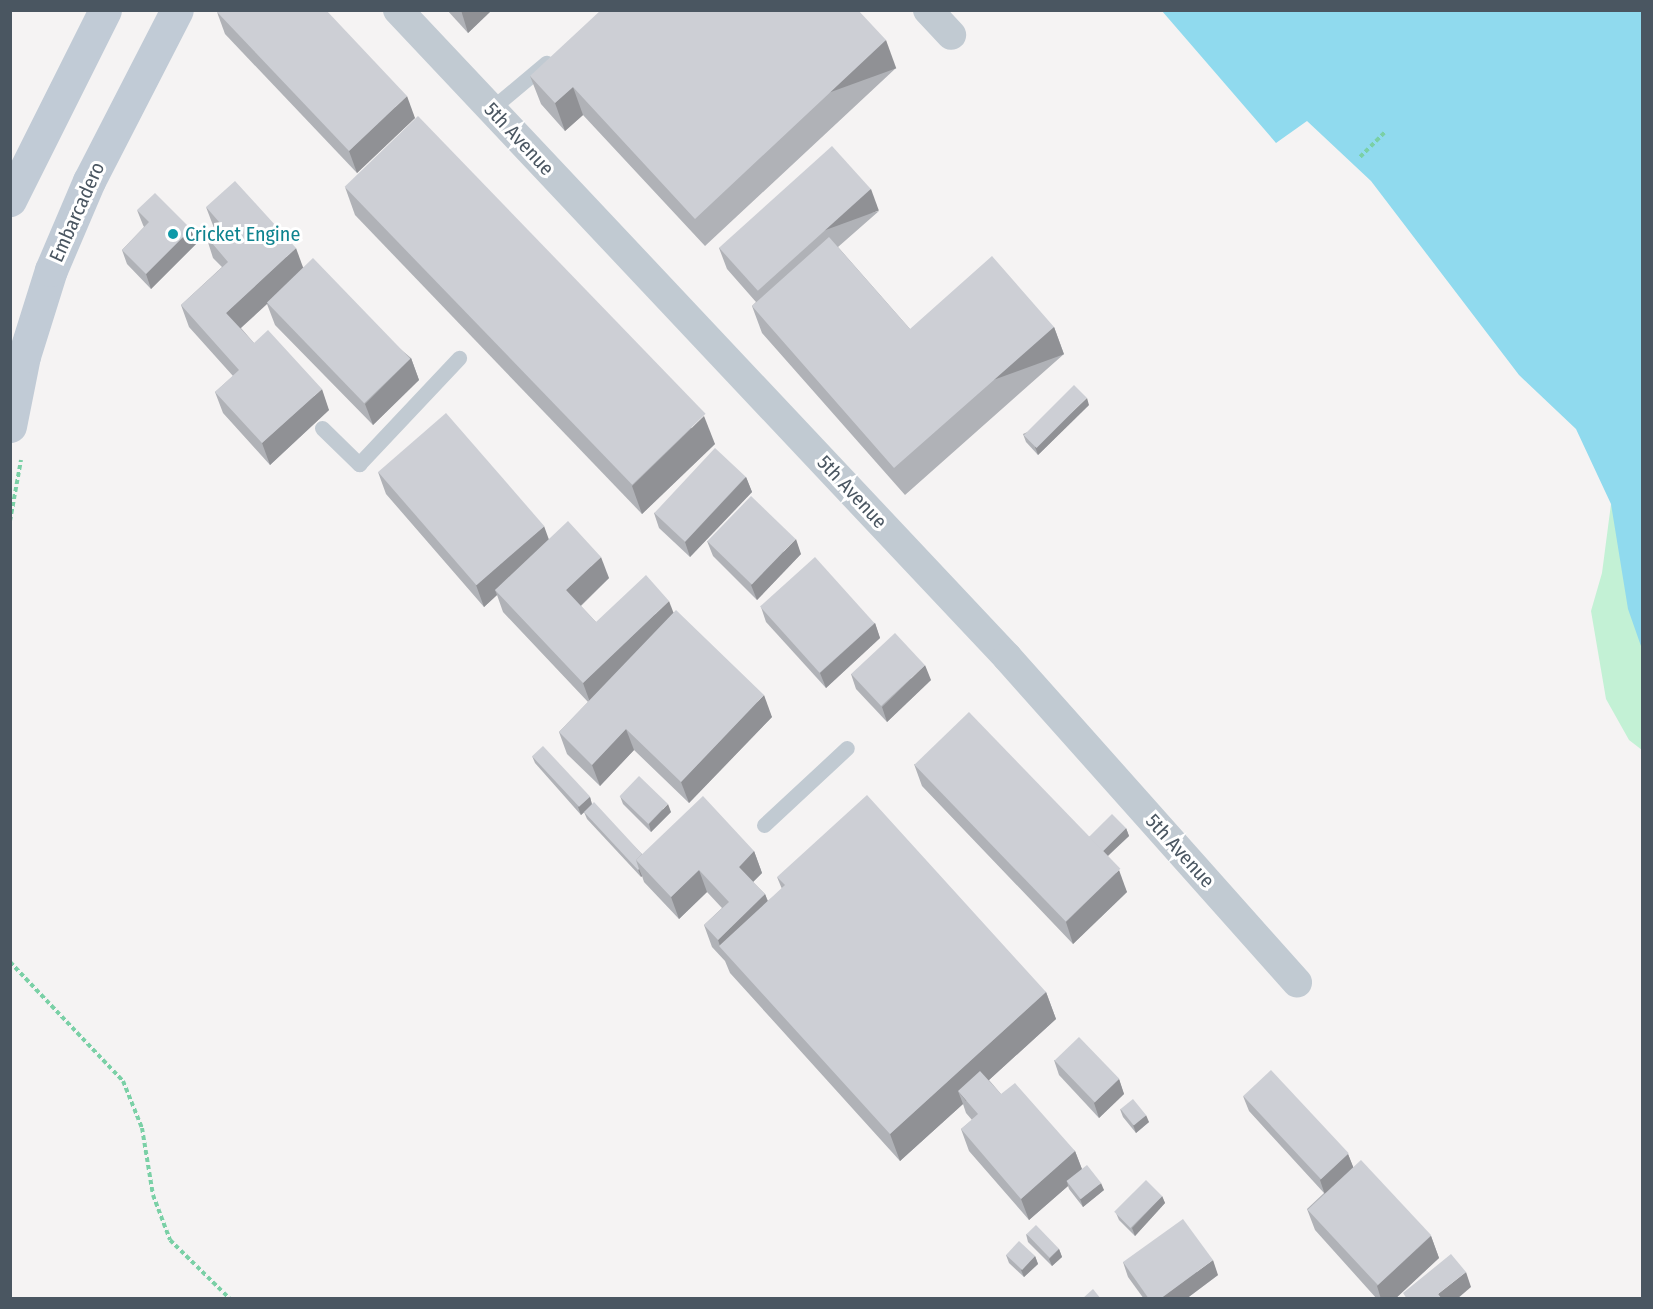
<!DOCTYPE html>
<html>
<head>
<meta charset="utf-8">
<style>
	body { margin:0 }
	#map { position:relative; width:1653px; height:1309px; overflow:hidden; background:#f5f3f3; font-family:"Fira Sans Condensed",sans-serif }
	div>[style] { position:absolute }
	[style*='--x'] { left:calc(var(--x)*1px); top:calc(var(--y)*1px); width:calc(var(--w)*1px); rotate:calc(var(--a)*1deg) }
	.green>* { inset:0; background:#c3f1d5 }
	.water>* { inset:0; background:#90daee }
	.path>* { height:4px; margin-top:-2px; transform-origin:0; background:repeating-linear-gradient(90deg,#7ad0a6 0 4.5px,transparent 0 7.5px) }
	.service>* { height:15px; margin:-7.5px; padding:0 7.5px; transform-origin:7.5px; border-radius:7.5px; background:#c1cad2 }
	.minor>* { height:30px; margin:-15px; padding:0 15px; transform-origin:15px; border-radius:15px; background:#c1cad2 }
	.secondary>* { height:33px; margin:-16.5px; padding:0 16.5px; transform-origin:16.5px; border-radius:16.5px; background:#c1cbd6 }
	.wall>* { inset:0; background:#b0b2b7 }
	.shaded-wall>* { inset:0; background:#909195; transform-origin:0 0 }
	.building>* { inset:0; background:#cdcfd5; transform-origin:0 0 }
	.dots>* { width:16px; height:16px; translate:-50% -50%; box-sizing:border-box; border:3px solid #fff; border-radius:50% }
	span { translate:-50% -50%; white-space:nowrap; text-align:center; line-height:1.15; -webkit-text-stroke:6px #fff; paint-order:stroke }
	.street-label { font-size:20px; color:#4a5661 }
	.culture-label { font-size:20px; color:#0d838f }
	.left { translate:0 -50%; text-align:left }
	.frame { position:absolute; inset:0; border:12px solid #4a5661; pointer-events:none }
</style>
</head>
<body>
<div id="map">
	<div class="green">
		<div style="clip-path:polygon(1611px 504px,1642px 535px,1642px 750px,1629px 740px,1606px 699px,1591px 611px,1602px 573px)"></div>
	</div>
	<div class="water">
		<div style="clip-path:polygon(1162px 11px,1642px 11px,1642px 649px,1628px 609px,1611px 504px,1576px 429px,1519px 375px,1371px 181px,1307px 121px,1276px 143px)"></div>
	</div>
	<div class="path">
		<div style="--x:1360;--y:157;--w:37;--a:-45"></div>
		<div style="--x:10;--y:521;--w:62;--a:-79.8"></div>
		<div style="--x:10;--y:962;--w:164;--a:46.5"></div>
		<div style="--x:123;--y:1081;--w:51;--a:68"></div>
		<div style="--x:142;--y:1128;--w:68;--a:80.7"></div>
		<div style="--x:153;--y:1195;--w:48;--a:69.3"></div>
		<div style="--x:170;--y:1240;--w:83;--a:44.5"></div>
	</div>
	<div class="service">
		<div style="--x:491;--y:109;--w:72;--a:-39.9"></div>
		<div style="--x:322;--y:428;--w:52;--a:44.2"></div>
		<div style="--x:359;--y:464;--w:146;--a:-46.7"></div>
		<div style="--x:764;--y:825;--w:113;--a:-42.9"></div>
	</div>
	<div class="minor">
		<div style="--x:398;--y:10;--w:889;--a:46.73"></div>
		<div style="--x:1007;--y:657;--w:436;--a:48.3"></div>
		<div style="--x:928;--y:10;--w:34;--a:47"></div>
	</div>
	<div class="secondary">
		<div style="--x:10;--y:200;--w:212;--a:-63.4"></div>
		<div style="--x:10;--y:426;--w:71;--a:-78.7"></div>
		<div style="--x:24;--y:356;--w:90;--a:-72.6"></div>
		<div style="--x:51;--y:270;--w:97;--a:-66.9"></div>
		<div style="--x:89;--y:181;--w:192;--a:-62.8"></div>
	</div>
	<div class="wall">
		<div style="clip-path:polygon(447px 10px,492px 10px,468px 33px)"></div>
		<div style="clip-path:polygon(217px 12px,415px 118px,357px 173px,225px 34px)"></div>
		<div style="clip-path:polygon(896px 68px,705px 246px,583px 115px,565px 131px,541px 104px,530px 76px)"></div>
		<div style="clip-path:polygon(345px 187px,715px 444px,642px 514px,355px 215px)"></div>
		<div style="clip-path:polygon(206px 207px,303px 267px,411px 358px,419px 380px,373px 425px,275px 325px,267px 304px,241px 328px,254px 343px,329px 410px,270px 465px,223px 413px,215px 392px,233px 376px,189px 327px,181px 305px,222px 267px,213px 258px,206px 236px,214px 228px)"></div>
		<div style="clip-path:polygon(137px 210px,196px 244px,151px 289px,127px 264px,122px 250px,144px 227px,143px 225px)"></div>
		<div style="clip-path:polygon(879px 211px,838px 247px,910px 329px,1054px 327px,1064px 354px,905px 495px,762px 333px,752px 306px,756px 302px,727px 269px,719px 248px)"></div>
		<div style="clip-path:polygon(1089px 405px,1038px 455px,1026px 442px,1023px 434px)"></div>
		<div style="clip-path:polygon(378px 472px,548px 540px,609px 578px,581px 606px,596px 622px,673px 612px,772px 717px,689px 803px,634px 750px,600px 786px,567px 754px,559px 732px,588px 702px,503px 612px,497px 595px,484px 607px,386px 494px)"></div>
		<div style="clip-path:polygon(746px 477px,752px 492px,690px 557px,659px 528px,654px 513px)"></div>
		<div style="clip-path:polygon(707px 541px,801px 554px,757px 600px,713px 556px)"></div>
		<div style="clip-path:polygon(761px 607px,875px 623px,880px 638px,826px 688px,766px 622px)"></div>
		<div style="clip-path:polygon(851px 674px,931px 680px,887px 722px,856px 689px)"></div>
		<div style="clip-path:polygon(532px 756px,590px 797px,592px 804px,642px 854px,754px 851px,762px 873px,753px 882px,765px 894px,768px 901px,782px 889px,777px 877px,1046px 992px,1056px 1019px,989px 1080px,1001px 1094px,1075px 1151px,1082px 1169px,1104px 1190px,1083px 1207px,1069px 1189px,1068px 1186px,1029px 1220px,969px 1151px,961px 1129px,972px 1120px,966px 1113px,963px 1104px,900px 1161px,730px 973px,725px 961px,712px 947px,704px 925px,722px 908px,707px 892px,679px 919px,644px 882px,642px 876px,641px 877px,587px 819px,584px 812px,581px 815px,535px 763px)"></div>
		<div style="clip-path:polygon(914px 764px,1088px 837px,1126px 828px,1129px 836px,1107px 857px,1127px 892px,1073px 944px,922px 786px)"></div>
		<div style="clip-path:polygon(620px 796px,671px 812px,651px 832px,623px 804px)"></div>
		<div style="clip-path:polygon(1054px 1060px,1119px 1079px,1124px 1094px,1099px 1118px,1059px 1075px)"></div>
		<div style="clip-path:polygon(1243px 1096px,1348px 1154px,1353px 1167px,1431px 1236px,1439px 1258px,1395px 1299px,1377px 1299px,1315px 1230px,1307px 1209px,1324px 1193px,1249px 1111px)"></div>
		<div style="clip-path:polygon(1120px 1109px,1149px 1122px,1136px 1133px,1123px 1117px)"></div>
		<div style="clip-path:polygon(1162px 1196px,1165px 1203px,1135px 1236px,1119px 1220px,1116px 1213px)"></div>
		<div style="clip-path:polygon(1026px 1234px,1059px 1249px,1062px 1257px,1052px 1266px,1028px 1242px)"></div>
		<div style="clip-path:polygon(1006px 1255px,1035px 1256px,1038px 1264px,1024px 1277px,1009px 1263px)"></div>
		<div style="clip-path:polygon(1123px 1262px,1218px 1275px,1186px 1299px,1144px 1299px,1128px 1277px)"></div>
	</div>
	<div class="shaded-wall">
		<div style="clip-path:polygon(461px 10px,492px 10px,468px 33px)"></div>
		<div style="left:886px;top:40px;width:30px;height:262px;rotate:70deg"></div>
		<div style="clip-path:polygon(573px 87px,583px 115px,565px 131px,555px 103px)"></div>
		<div style="clip-path:polygon(407px 96px,415px 118px,357px 173px,349px 151px)"></div>
		<div style="left:871px;top:189px;width:23px;height:153px;rotate:70deg"></div>
		<div style="clip-path:polygon(191px 229px,196px 244px,151px 289px,146px 274px)"></div>
		<div style="clip-path:polygon(296px 248px,304px 270px,234px 334px,226px 313px)"></div>
		<div style="left:1054px;top:327px;width:29px;height:213px;rotate:70deg"></div>
		<div style="clip-path:polygon(411px 358px,419px 380px,373px 425px,365px 404px)"></div>
		<div style="clip-path:polygon(322px 389px,329px 410px,270px 465px,262px 443px)"></div>
		<div style="clip-path:polygon(1087px 398px,1089px 405px,1038px 455px,1035px 447px)"></div>
		<div style="clip-path:polygon(704px 416px,715px 444px,642px 514px,632px 486px)"></div>
		<div style="clip-path:polygon(746px 477px,752px 492px,690px 557px,685px 542px)"></div>
		<div style="clip-path:polygon(544px 526px,552px 548px,495px 590px,497px 595px,484px 607px,476px 585px)"></div>
		<div style="clip-path:polygon(796px 539px,801px 554px,757px 600px,751px 585px)"></div>
		<div style="clip-path:polygon(601px 557px,609px 578px,574px 612px,566px 590px)"></div>
		<div style="clip-path:polygon(669px 601px,677px 622px,591px 705px,583px 683px)"></div>
		<div style="clip-path:polygon(875px 623px,880px 638px,826px 688px,820px 673px)"></div>
		<div style="clip-path:polygon(925px 665px,931px 680px,887px 722px,882px 707px)"></div>
		<div style="clip-path:polygon(764px 695px,772px 717px,689px 803px,681px 782px)"></div>
		<div style="clip-path:polygon(626px 729px,634px 750px,600px 786px,592px 765px)"></div>
		<div style="clip-path:polygon(590px 797px,592px 805px,581px 815px,578px 807px)"></div>
		<div style="clip-path:polygon(668px 804px,671px 812px,651px 832px,649px 824px)"></div>
		<div style="clip-path:polygon(1126px 828px,1129px 836px,1102px 861px,1099px 853px)"></div>
		<div style="clip-path:polygon(754px 851px,762px 873px,747px 888px,739px 867px)"></div>
		<div style="left:639px;top:869px;width:8px;height:1px;rotate:67deg"></div>
		<div style="clip-path:polygon(699px 870px,707px 892px,679px 919px,671px 897px)"></div>
		<div style="clip-path:polygon(1119px 870px,1127px 892px,1073px 944px,1066px 922px)"></div>
		<div style="clip-path:polygon(765px 894px,773px 916px,720px 946px,718px 940px)"></div>
		<div style="clip-path:polygon(1046px 992px,1056px 1019px,966px 1101px,958px 1091px,963px 1104px,900px 1161px,890px 1134px)"></div>
		<div style="clip-path:polygon(1119px 1079px,1124px 1094px,1099px 1118px,1094px 1103px)"></div>
		<div style="clip-path:polygon(1146px 1115px,1149px 1122px,1136px 1133px,1133px 1125px)"></div>
		<div style="clip-path:polygon(1075px 1151px,1083px 1172px,1067px 1181px,1068px 1186px,1029px 1220px,1021px 1199px)"></div>
		<div style="clip-path:polygon(1348px 1154px,1354px 1169px,1325px 1195px,1320px 1180px)"></div>
		<div style="clip-path:polygon(1101px 1183px,1104px 1190px,1083px 1207px,1080px 1199px)"></div>
		<div style="clip-path:polygon(1162px 1196px,1165px 1203px,1135px 1236px,1132px 1228px)"></div>
		<div style="clip-path:polygon(1431px 1236px,1439px 1258px,1395px 1299px,1381px 1299px,1377px 1286px)"></div>
		<div style="clip-path:polygon(1059px 1249px,1062px 1257px,1052px 1266px,1049px 1259px)"></div>
		<div style="clip-path:polygon(1035px 1256px,1038px 1264px,1024px 1277px,1021px 1270px)"></div>
		<div style="clip-path:polygon(1213px 1260px,1218px 1275px,1186px 1299px,1160px 1299px)"></div>
		<div style="clip-path:polygon(1466px 1272px,1471px 1287px,1457px 1299px,1440px 1299px,1438px 1294px)"></div>
	</div>
	<div class="building">
		<div style="clip-path:polygon(219px 10px,326px 10px,407px 96px,349px 151px,217px 12px)"></div>
		<div style="clip-path:polygon(601px 10px,858px 10px,886px 40px,695px 219px,573px 87px,555px 103px,530px 76px)"></div>
		<div style="left:418px;top:116px;width:414px;height:102px;rotate:46deg"></div>
		<div style="left:832px;top:146px;width:58px;height:152px;rotate:48deg"></div>
		<div style="clip-path:polygon(235px 181px,296px 248px,226px 313px,254px 343px,268px 330px,322px 389px,262px 443px,215px 392px,239px 370px,181px 305px,228px 262px,206px 236px,220px 223px,206px 207px)"></div>
		<div style="clip-path:polygon(155px 193px,191px 229px,146px 274px,122px 250px,149px 222px,137px 210px)"></div>
		<div style="clip-path:polygon(829px 237px,910px 329px,992px 256px,1054px 327px,894px 468px,752px 306px)"></div>
		<div style="left:313px;top:258px;width:140px;height:64px;rotate:46deg"></div>
		<div style="left:1074px;top:385px;width:18px;height:71px;rotate:45deg"></div>
		<div style="left:446px;top:413px;width:150px;height:90px;rotate:49deg"></div>
		<div style="left:715px;top:448px;width:42px;height:89px;rotate:43deg"></div>
		<div style="left:751px;top:496px;width:62px;height:63px;rotate:44deg"></div>
		<div style="clip-path:polygon(568px 521px,601px 557px,566px 590px,596px 622px,646px 575px,669px 601px,583px 683px,495px 590px)"></div>
		<div style="left:815px;top:557px;width:89px;height:74px;rotate:48deg"></div>
		<div style="clip-path:polygon(676px 610px,764px 695px,681px 782px,626px 729px,592px 765px,559px 732px)"></div>
		<div style="left:895px;top:633px;width:44px;height:60px;rotate:47deg"></div>
		<div style="left:969px;top:712px;width:218px;height:76px;rotate:46deg"></div>
		<div style="left:543px;top:746px;width:69px;height:15px;rotate:47deg"></div>
		<div style="left:639px;top:776px;width:40px;height:28px;rotate:44deg"></div>
		<div style="clip-path:polygon(867px 795px,1046px 992px,890px 1134px,719px 946px,785px 885px,777px 877px)"></div>
		<div style="clip-path:polygon(703px 796px,754px 851px,739px 867px,765px 894px,718px 940px,704px 925px,729px 902px,699px 870px,671px 897px,636px 860px)"></div>
		<div style="clip-path:polygon(594px 802px,642px 854px,636px 860px,639px 869px,638px 870px,584px 812px)"></div>
		<div style="left:1112px;top:814px;width:20px;height:33px;rotate:45deg"></div>
		<div style="left:1079px;top:1037px;width:58px;height:34px;rotate:46deg"></div>
		<div style="left:1271px;top:1070px;width:114px;height:38px;rotate:47deg"></div>
		<div style="clip-path:polygon(980px 1071px,1001px 1094px,1015px 1083px,1075px 1151px,1021px 1199px,961px 1129px,978px 1114px,958px 1091px)"></div>
		<div style="left:1133px;top:1099px;width:21px;height:16px;rotate:51deg"></div>
		<div style="left:1361px;top:1160px;width:103px;height:73px;rotate:47deg"></div>
		<div style="left:1087px;top:1165px;width:23px;height:26px;rotate:52deg"></div>
		<div style="left:1146px;top:1180px;width:23px;height:45px;rotate:45deg"></div>
		<div style="clip-path:polygon(1183px 1219px,1213px 1260px,1160px 1299px,1149px 1299px,1123px 1262px)"></div>
		<div style="left:1036px;top:1225px;width:33px;height:13px;rotate:46deg"></div>
		<div style="left:1019px;top:1241px;width:22px;height:19px;rotate:43deg"></div>
		<div style="clip-path:polygon(1451px 1254px,1466px 1272px,1438px 1294px,1442px 1299px,1407px 1299px,1403px 1293px)"></div>
		<div style="clip-path:polygon(1093px 1289px,1101px 1299px,1082px 1299px)"></div>
	</div>
	<div class="dots">
		<div style="left:173px;top:234px;background:#0f9aa8"></div>
	</div>
	<div class="street-label">
		<span style="left:519px;top:139px;rotate:47deg">5th Avenue</span>
		<span style="left:77px;top:212px;rotate:-66deg">Embarcadero</span>
		<span style="left:852px;top:492px;rotate:47deg">5th Avenue</span>
		<span style="left:1180px;top:851px;rotate:48deg">5th Avenue</span>
	</div>
	<div class="culture-label">
		<span class="left" style="left:185px;top:234px">Cricket Engine</span>
	</div>
	<div class="frame"></div>
</div>
</body>
</html>
